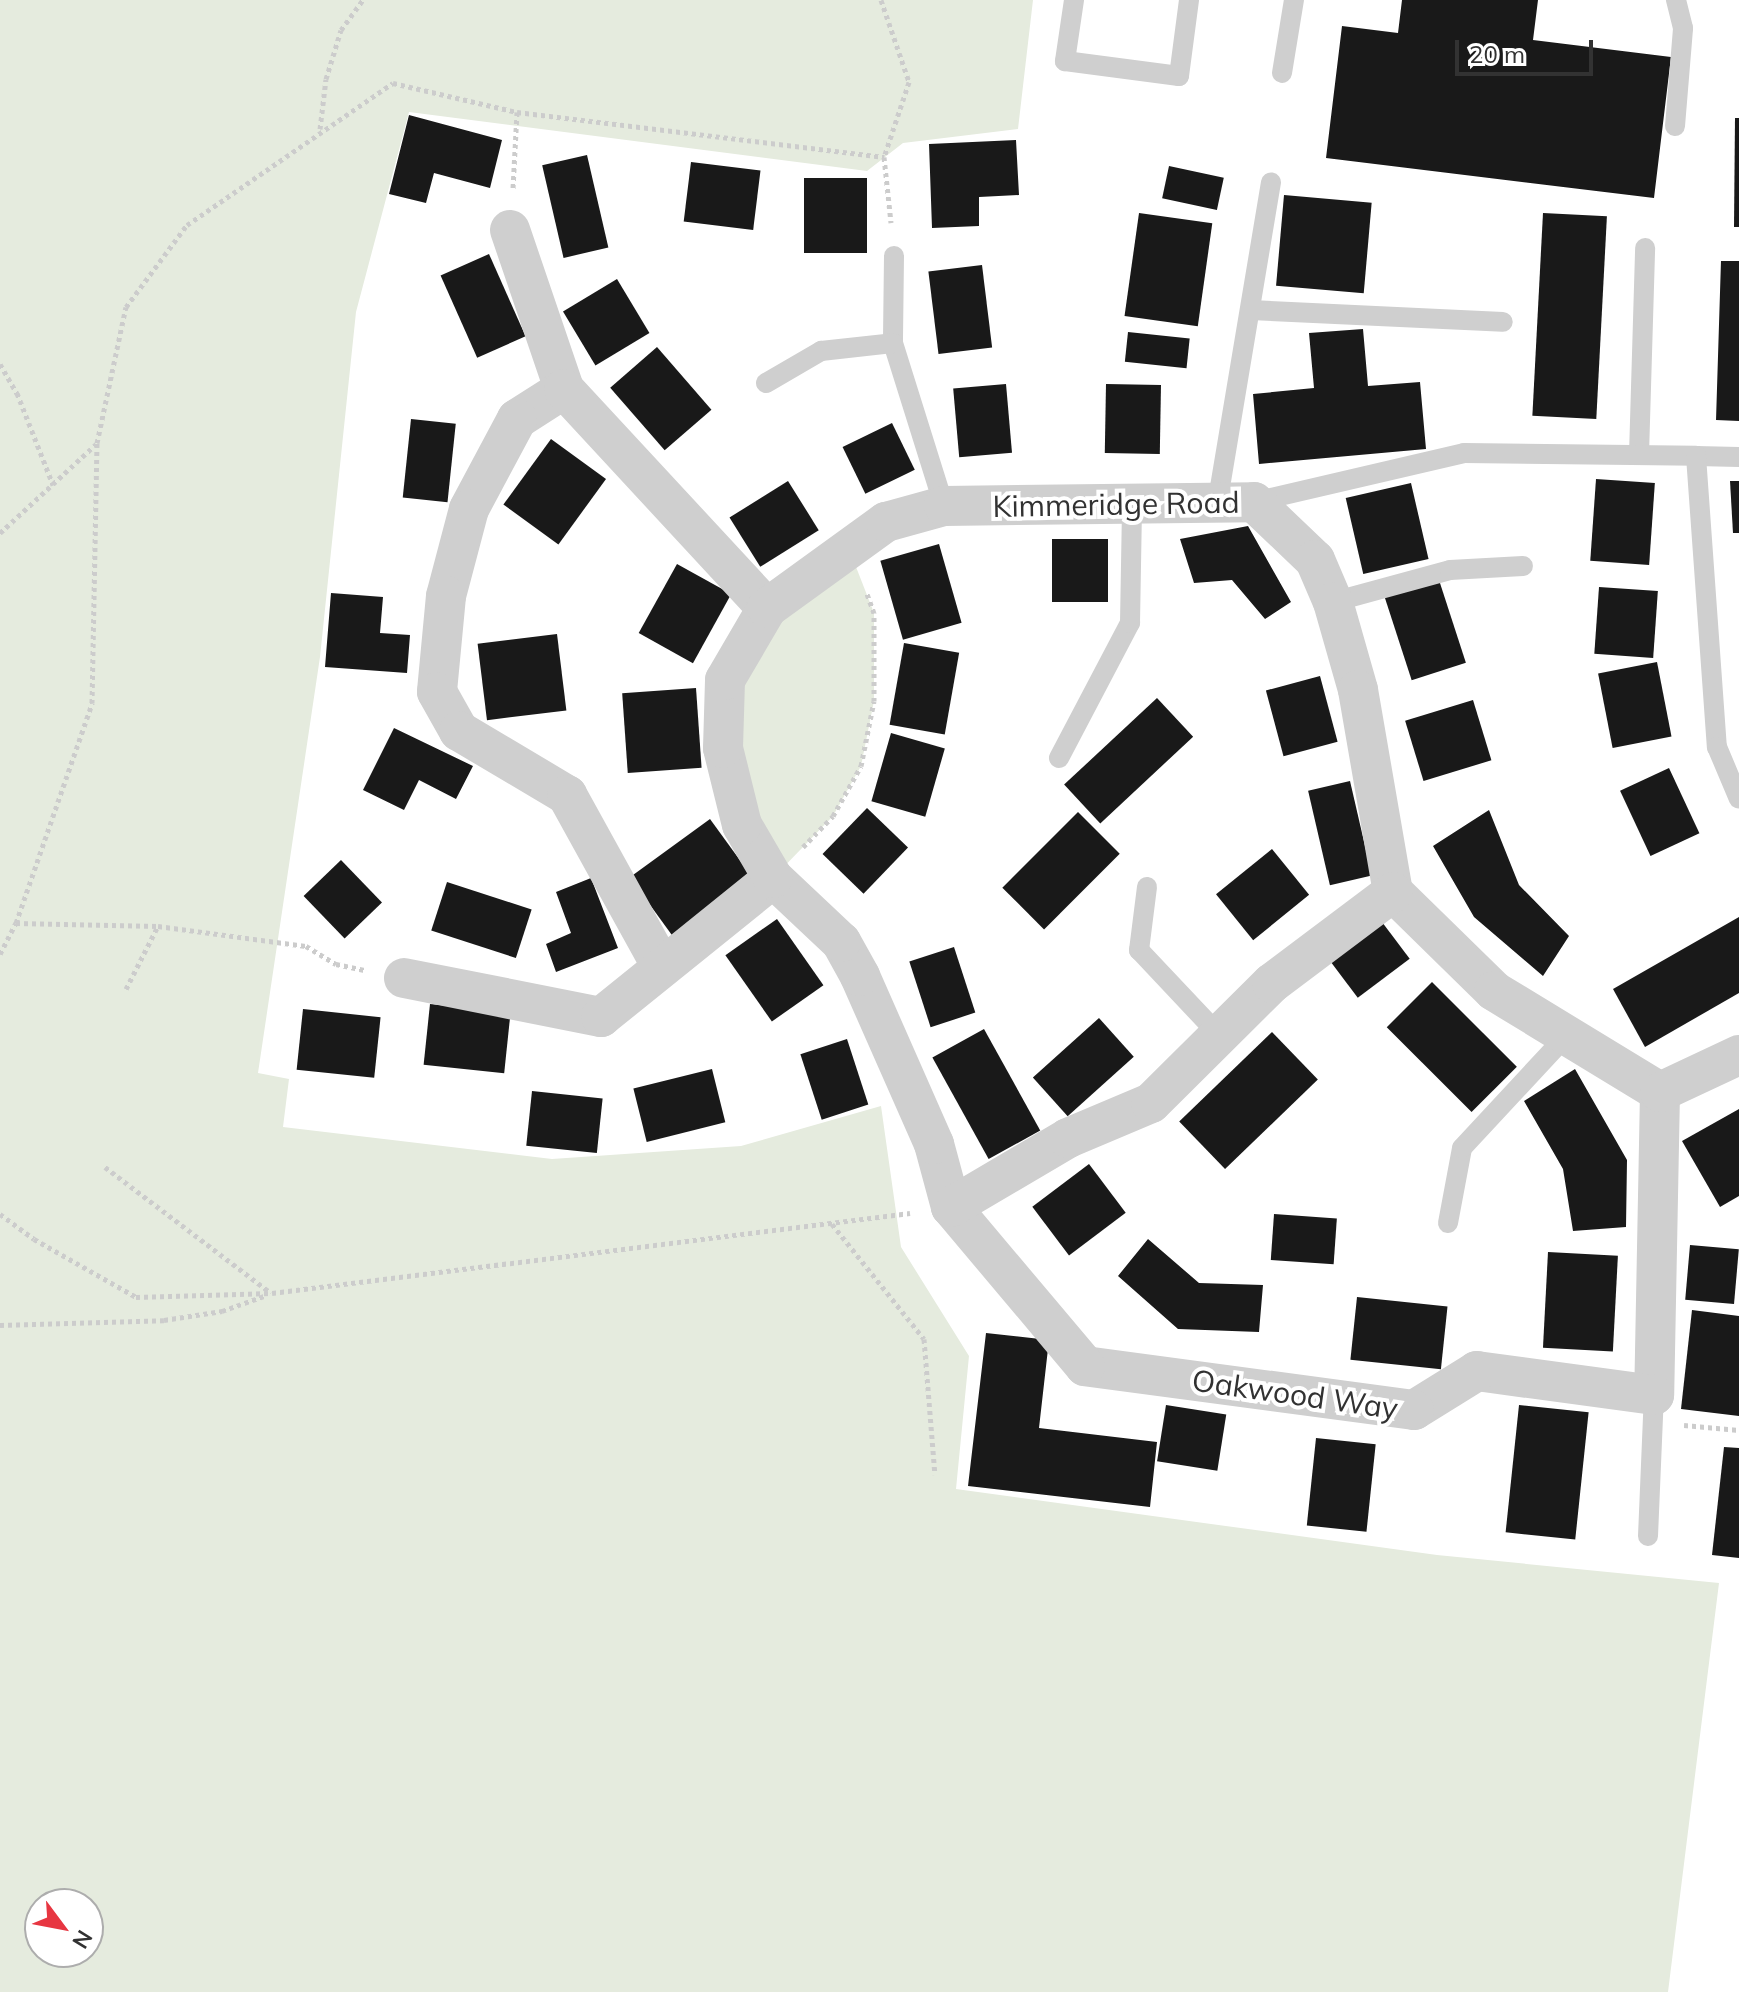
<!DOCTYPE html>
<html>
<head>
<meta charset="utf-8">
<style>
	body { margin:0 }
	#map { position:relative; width:1739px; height:1992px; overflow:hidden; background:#fff; font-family:Mulish,sans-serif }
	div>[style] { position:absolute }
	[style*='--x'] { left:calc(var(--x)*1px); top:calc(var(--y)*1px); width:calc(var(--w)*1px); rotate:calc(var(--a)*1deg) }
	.green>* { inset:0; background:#e5ebde }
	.building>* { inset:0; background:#191919; transform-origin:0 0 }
	.path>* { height:5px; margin-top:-2.5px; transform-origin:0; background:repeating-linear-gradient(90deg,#ccc 0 4px,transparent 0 8px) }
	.lane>* { height:20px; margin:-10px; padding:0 10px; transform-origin:10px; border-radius:10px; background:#cfcfcf }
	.street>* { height:40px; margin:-20px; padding:0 20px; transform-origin:20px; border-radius:20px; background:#cfcfcf }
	span { translate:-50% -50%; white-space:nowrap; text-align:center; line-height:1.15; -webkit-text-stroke:8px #fff; paint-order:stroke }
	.street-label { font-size:30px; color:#323232 }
	.north { position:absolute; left:24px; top:1888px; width:80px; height:80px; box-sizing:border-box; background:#fff; border:2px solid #adadad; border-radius:50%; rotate:122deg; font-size:22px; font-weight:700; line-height:32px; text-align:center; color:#323232 }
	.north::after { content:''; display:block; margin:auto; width:28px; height:36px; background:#e73641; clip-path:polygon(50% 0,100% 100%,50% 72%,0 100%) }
	.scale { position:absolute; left:1455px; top:40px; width:138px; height:36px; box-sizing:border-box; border:4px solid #323232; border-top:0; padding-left:10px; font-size:24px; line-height:28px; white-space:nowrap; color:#323232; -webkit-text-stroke:6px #fff; paint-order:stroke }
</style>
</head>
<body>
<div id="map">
	<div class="green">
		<div style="clip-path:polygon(evenodd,0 0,1033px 0,1018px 129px,903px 143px,867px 171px,409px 112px,356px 312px,320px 657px,258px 1073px,289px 1079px,283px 1127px,552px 1159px,741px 1146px,881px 1106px,901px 1247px,969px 1356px,956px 1489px,1437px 1555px,1719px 1583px,1668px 1992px,0 1992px,0 0,40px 1904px,88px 1904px,88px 1952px,40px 1952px,40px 1904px)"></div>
		<div style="clip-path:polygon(849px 549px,874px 613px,874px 701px,861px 766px,833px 816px,773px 878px,723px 748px,767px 608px)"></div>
	</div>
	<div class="building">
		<div style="clip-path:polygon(1402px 0,1538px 0,1533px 40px,1671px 57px,1654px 198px,1326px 158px,1342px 26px,1398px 33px)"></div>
		<div style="clip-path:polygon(409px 115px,502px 140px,490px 188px,434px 173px,426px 203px,389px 194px)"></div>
		<div style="clip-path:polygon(1735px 118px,1739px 118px,1739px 227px,1734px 227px)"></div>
		<div style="clip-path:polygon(1016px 140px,1019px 195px,979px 197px,979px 226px,932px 228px,929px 144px)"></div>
		<div style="left:587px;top:155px;width:95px;height:46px;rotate:77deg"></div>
		<div style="left:691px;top:162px;width:70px;height:60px;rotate:7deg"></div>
		<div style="left:1169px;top:166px;width:56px;height:33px;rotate:12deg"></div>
		<div style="left:804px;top:178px;width:63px;height:75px"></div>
		<div style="left:1284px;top:195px;width:88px;height:91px;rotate:5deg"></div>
		<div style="left:1139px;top:213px;width:74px;height:104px;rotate:8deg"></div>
		<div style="left:1543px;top:213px;width:64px;height:203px;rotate:3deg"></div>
		<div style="left:489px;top:254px;width:90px;height:53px;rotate:66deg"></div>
		<div style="clip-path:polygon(1721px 261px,1739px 261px,1739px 421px,1716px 420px)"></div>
		<div style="left:982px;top:265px;width:83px;height:54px;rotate:83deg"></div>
		<div style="left:617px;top:279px;width:63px;height:63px;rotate:59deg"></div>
		<div style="clip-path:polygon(1363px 329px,1368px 386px,1420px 382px,1426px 449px,1259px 464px,1253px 394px,1314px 388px,1309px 333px)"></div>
		<div style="left:1128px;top:332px;width:62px;height:30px;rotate:6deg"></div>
		<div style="left:657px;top:347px;width:83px;height:62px;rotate:49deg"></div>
		<div style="left:1006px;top:384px;width:69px;height:53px;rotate:85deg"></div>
		<div style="left:1106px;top:384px;width:55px;height:69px;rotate:1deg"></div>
		<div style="left:411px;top:419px;width:45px;height:79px;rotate:6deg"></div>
		<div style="left:892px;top:423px;width:52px;height:55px;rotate:64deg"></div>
		<div style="left:551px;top:439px;width:68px;height:81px;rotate:36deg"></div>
		<div style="left:1596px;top:479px;width:59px;height:82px;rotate:4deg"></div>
		<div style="left:788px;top:481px;width:58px;height:69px;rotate:58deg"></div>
		<div style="clip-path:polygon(1730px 481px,1739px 481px,1739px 533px,1733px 533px)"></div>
		<div style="left:1411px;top:483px;width:78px;height:67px;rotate:77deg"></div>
		<div style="clip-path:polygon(1248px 526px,1291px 602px,1265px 619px,1232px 580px,1194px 583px,1180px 539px)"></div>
		<div style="left:1052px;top:539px;width:56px;height:63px"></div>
		<div style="left:939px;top:544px;width:82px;height:61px;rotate:74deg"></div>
		<div style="left:677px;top:564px;width:62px;height:79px;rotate:29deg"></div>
		<div style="left:1439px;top:580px;width:87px;height:57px;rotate:72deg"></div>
		<div style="left:1599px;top:587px;width:59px;height:67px;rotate:4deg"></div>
		<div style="clip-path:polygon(331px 593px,383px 597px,380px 633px,410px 635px,407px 673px,325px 667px)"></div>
		<div style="left:557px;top:634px;width:77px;height:80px;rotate:83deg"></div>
		<div style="left:904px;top:643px;width:56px;height:83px;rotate:10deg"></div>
		<div style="left:1657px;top:662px;width:76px;height:60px;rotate:79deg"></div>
		<div style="left:1320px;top:676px;width:68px;height:56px;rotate:75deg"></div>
		<div style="left:696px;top:688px;width:80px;height:74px;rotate:86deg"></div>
		<div style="left:1157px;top:698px;width:53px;height:127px;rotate:47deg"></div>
		<div style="left:1473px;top:700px;width:63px;height:71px;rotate:73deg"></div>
		<div style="clip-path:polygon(394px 728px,473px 766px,456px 799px,419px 780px,404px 810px,363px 790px)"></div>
		<div style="left:891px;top:733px;width:56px;height:71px;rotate:16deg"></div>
		<div style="left:1669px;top:768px;width:72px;height:54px;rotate:65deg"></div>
		<div style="left:1350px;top:781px;width:97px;height:43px;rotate:77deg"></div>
		<div style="left:867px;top:808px;width:57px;height:64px;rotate:44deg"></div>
		<div style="clip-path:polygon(1489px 810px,1519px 885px,1569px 936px,1543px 976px,1474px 917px,1433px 846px)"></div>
		<div style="left:1078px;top:812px;width:59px;height:107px;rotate:45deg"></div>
		<div style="left:710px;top:819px;width:72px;height:99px;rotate:54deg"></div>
		<div style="left:1272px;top:849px;width:59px;height:72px;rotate:51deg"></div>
		<div style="left:341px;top:860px;width:59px;height:52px;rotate:46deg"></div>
		<div style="clip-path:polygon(591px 878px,618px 948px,556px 972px,546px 944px,571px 933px,556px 892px)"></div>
		<div style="left:447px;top:882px;width:89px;height:51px;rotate:18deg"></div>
		<div style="clip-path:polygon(1739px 917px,1739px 993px,1645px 1047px,1613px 989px)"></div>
		<div style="left:777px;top:919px;width:81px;height:63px;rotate:55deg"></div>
		<div style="left:1382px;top:922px;width:46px;height:65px;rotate:53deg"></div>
		<div style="left:954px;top:947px;width:69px;height:47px;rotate:72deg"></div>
		<div style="left:1432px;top:982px;width:120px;height:64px;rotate:45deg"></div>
		<div style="left:430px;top:1004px;width:81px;height:61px;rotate:6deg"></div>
		<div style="left:303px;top:1009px;width:78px;height:61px;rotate:6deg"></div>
		<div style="left:1099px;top:1018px;width:52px;height:89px;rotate:48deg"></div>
		<div style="left:984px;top:1029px;width:116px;height:59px;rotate:61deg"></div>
		<div style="left:1272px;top:1032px;width:66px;height:129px;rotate:46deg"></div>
		<div style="left:847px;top:1039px;width:69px;height:49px;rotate:72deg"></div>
		<div style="left:712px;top:1069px;width:55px;height:81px;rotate:76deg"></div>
		<div style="clip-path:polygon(1575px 1069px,1627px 1160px,1626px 1227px,1573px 1231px,1563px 1169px,1524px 1101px)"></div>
		<div style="left:532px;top:1091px;width:71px;height:55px;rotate:6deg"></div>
		<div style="clip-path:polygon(1739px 1109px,1739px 1196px,1720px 1207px,1682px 1141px)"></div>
		<div style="left:1089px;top:1164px;width:61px;height:71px;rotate:53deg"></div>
		<div style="left:1274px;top:1214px;width:63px;height:46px;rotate:4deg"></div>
		<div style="clip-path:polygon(1148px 1239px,1199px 1283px,1263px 1285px,1259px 1332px,1178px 1329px,1118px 1276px)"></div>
		<div style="left:1690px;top:1245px;width:49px;height:55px;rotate:5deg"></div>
		<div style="left:1548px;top:1252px;width:70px;height:96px;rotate:3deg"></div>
		<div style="left:1357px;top:1297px;width:91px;height:63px;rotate:6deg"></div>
		<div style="clip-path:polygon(1692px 1310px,1739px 1316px,1739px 1416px,1681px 1409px)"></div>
		<div style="clip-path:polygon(986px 1333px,1049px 1340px,1039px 1428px,1157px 1442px,1150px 1507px,968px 1486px)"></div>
		<div style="left:1166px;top:1405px;width:61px;height:57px;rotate:9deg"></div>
		<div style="left:1519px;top:1405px;width:70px;height:128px;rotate:6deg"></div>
		<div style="left:1316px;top:1438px;width:60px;height:88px;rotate:6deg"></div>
		<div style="clip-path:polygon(1724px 1447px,1739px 1448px,1739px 1558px,1712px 1555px)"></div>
	</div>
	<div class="path">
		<div style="--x:881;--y:0;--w:87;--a:71.1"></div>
		<div style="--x:909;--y:82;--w:79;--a:108.4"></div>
		<div style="--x:884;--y:157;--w:66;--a:83.9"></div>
		<div style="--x:517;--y:112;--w:370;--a:7"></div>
		<div style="--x:320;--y:129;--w:50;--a:-83.2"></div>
		<div style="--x:326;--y:79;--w:51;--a:-73"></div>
		<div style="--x:341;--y:30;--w:37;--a:-54"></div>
		<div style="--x:0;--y:364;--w:34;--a:60"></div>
		<div style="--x:17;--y:393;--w:99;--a:68.6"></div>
		<div style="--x:0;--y:533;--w:131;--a:-42.8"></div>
		<div style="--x:803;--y:847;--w:43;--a:-45.9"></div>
		<div style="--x:833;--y:816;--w:57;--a:-60.8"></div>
		<div style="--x:861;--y:766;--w:66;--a:-78.7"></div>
		<div style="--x:874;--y:701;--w:88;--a:-90"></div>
		<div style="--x:874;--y:613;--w:23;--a:-110"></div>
		<div style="--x:16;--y:923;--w:142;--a:1.2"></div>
		<div style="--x:158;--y:926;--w:149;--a:7.7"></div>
		<div style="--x:306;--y:946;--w:35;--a:31"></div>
		<div style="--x:336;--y:964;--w:29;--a:12"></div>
		<div style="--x:0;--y:954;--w:35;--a:-63"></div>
		<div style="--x:16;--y:923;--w:233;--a:-70.9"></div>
		<div style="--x:92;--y:703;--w:260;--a:-88.9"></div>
		<div style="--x:97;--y:443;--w:139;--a:-78"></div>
		<div style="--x:126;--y:307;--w:102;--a:-53.4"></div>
		<div style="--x:187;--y:225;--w:250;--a:-34.6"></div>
		<div style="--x:393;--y:83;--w:127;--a:13.2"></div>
		<div style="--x:517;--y:112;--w:77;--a:93"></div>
		<div style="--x:126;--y:989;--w:71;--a:-63.1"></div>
		<div style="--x:105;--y:1167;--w:208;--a:37.2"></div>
		<div style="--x:0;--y:1214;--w:42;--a:36.3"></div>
		<div style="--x:34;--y:1239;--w:117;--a:29.6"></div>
		<div style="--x:136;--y:1297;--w:136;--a:-1.7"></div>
		<div style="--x:272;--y:1293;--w:643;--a:-7.15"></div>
		<div style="--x:832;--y:1224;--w:147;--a:51.3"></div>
		<div style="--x:924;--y:1339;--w:136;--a:85.4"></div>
		<div style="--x:0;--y:1325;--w:164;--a:-1.7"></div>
		<div style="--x:164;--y:1320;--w:59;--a:-8.8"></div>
		<div style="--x:222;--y:1311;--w:48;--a:-19.6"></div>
		<div style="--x:1684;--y:1425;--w:55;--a:5.2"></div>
	</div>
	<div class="lane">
		<div style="--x:1074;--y:0;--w:62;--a:98.4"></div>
		<div style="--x:1065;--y:61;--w:115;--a:7.5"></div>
		<div style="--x:1179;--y:76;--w:77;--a:-82.5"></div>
		<div style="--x:1282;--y:73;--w:74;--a:-80.7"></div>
		<div style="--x:1675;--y:126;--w:98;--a:-85.3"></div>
		<div style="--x:1683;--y:28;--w:29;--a:-104"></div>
		<div style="--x:894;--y:256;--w:87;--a:90.7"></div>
		<div style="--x:893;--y:343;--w:171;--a:72.6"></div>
		<div style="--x:1251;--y:310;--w:252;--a:2.7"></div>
		<div style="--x:766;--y:383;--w:64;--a:-30.2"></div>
		<div style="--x:821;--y:351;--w:72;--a:-6.3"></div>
		<div style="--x:1639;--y:455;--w:207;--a:-88.3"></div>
		<div style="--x:1696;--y:456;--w:43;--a:1.3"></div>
		<div style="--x:1218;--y:499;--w:321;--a:-80.5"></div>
		<div style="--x:1254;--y:502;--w:216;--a:-13.1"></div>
		<div style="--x:1464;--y:453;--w:232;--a:0.7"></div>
		<div style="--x:1696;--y:456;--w:292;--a:85.9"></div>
		<div style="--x:1717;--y:747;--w:56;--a:67.1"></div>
		<div style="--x:1333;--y:602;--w:121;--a:-15.3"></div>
		<div style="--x:1450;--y:570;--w:73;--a:-3.1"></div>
		<div style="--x:1059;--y:758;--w:153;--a:-62.3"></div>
		<div style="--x:1130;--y:623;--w:118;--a:-89"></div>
		<div style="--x:1147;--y:887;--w:64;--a:97.2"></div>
		<div style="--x:1139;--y:950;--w:117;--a:46.7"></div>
		<div style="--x:1448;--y:1223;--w:76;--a:-79.4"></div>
		<div style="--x:1462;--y:1148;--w:154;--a:-47.1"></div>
		<div style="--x:1648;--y:1536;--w:141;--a:-87.6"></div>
	</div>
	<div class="street">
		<div style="--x:510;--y:230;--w:168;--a:71.2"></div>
		<div style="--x:564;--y:389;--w:56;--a:147.4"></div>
		<div style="--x:517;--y:419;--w:102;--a:118.1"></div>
		<div style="--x:469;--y:509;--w:90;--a:104.8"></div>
		<div style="--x:446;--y:596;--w:96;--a:95.4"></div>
		<div style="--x:437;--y:692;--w:45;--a:60.6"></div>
		<div style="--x:459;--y:731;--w:126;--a:30.7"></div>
		<div style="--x:567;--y:795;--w:196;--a:61.1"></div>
		<div style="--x:564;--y:389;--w:299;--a:47.2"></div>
		<div style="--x:404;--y:978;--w:201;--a:11.2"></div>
		<div style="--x:601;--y:1017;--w:221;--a:-38.9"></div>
		<div style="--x:1660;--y:1092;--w:303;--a:91.1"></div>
		<div style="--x:1654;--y:1395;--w:179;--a:-172.3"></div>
		<div style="--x:1477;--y:1371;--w:74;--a:148.2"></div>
		<div style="--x:1414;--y:1410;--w:332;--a:-172.4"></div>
		<div style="--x:1085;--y:1366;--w:208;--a:-130.1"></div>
		<div style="--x:951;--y:1207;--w:65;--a:-105.1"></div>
		<div style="--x:934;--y:1144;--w:184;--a:-113.8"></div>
		<div style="--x:860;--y:976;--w:39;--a:-119"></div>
		<div style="--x:841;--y:942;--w:93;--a:-136.7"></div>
		<div style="--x:773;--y:878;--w:61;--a:-120.3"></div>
		<div style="--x:742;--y:825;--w:79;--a:-103.9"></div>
		<div style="--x:723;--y:748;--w:68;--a:-88.3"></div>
		<div style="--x:725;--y:680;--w:83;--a:-59.7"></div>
		<div style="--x:767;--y:608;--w:147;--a:-35.9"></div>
		<div style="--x:886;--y:522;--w:60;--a:-15.4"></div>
		<div style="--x:944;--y:506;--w:310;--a:-0.7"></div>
		<div style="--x:1254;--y:502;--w:84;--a:43.6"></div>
		<div style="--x:1315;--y:560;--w:46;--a:66.8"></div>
		<div style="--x:1333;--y:602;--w:91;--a:74.1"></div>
		<div style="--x:1358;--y:690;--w:205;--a:80.2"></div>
		<div style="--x:1393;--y:892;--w:141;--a:44.4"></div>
		<div style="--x:1494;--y:991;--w:194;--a:31.3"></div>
		<div style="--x:1660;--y:1092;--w:87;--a:-25.1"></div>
		<div style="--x:951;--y:1207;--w:136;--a:-30.5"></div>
		<div style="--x:1068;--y:1138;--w:90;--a:-22.9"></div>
		<div style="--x:1151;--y:1103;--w:170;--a:-44.8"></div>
		<div style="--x:1272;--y:983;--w:151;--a:-36.9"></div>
	</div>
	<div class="street-label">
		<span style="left:1116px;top:504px;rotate:-1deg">Kimmeridge Road</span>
		<span style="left:1295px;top:1394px;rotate:8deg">Oakwood Way</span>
	</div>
	<div class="north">N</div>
	<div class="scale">20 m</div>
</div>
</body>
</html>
